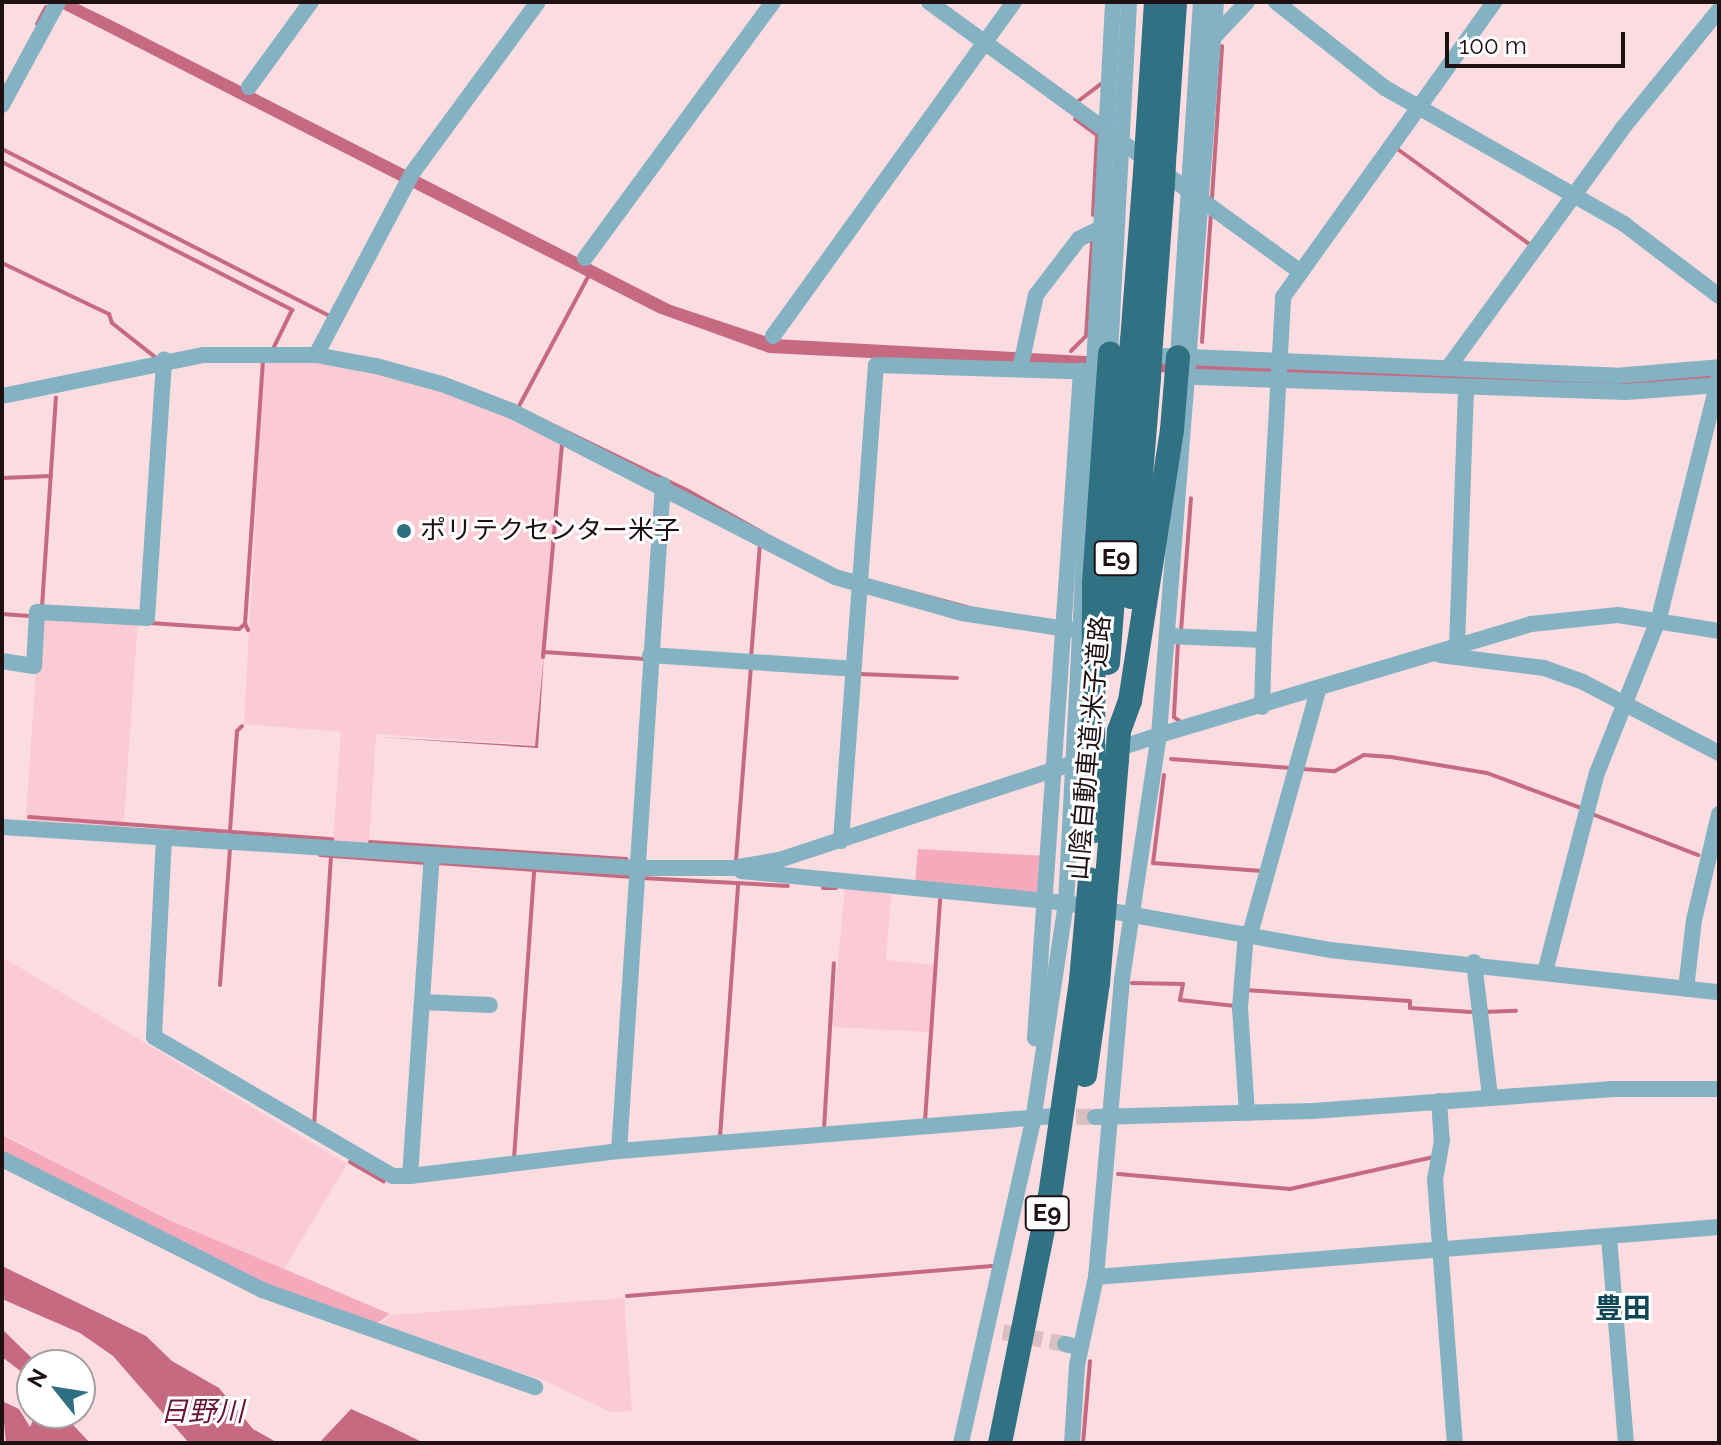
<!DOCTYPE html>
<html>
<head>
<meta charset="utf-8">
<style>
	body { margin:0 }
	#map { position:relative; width:1721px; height:1445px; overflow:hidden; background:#fbdce1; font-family:Raleway,"Noto Sans JP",sans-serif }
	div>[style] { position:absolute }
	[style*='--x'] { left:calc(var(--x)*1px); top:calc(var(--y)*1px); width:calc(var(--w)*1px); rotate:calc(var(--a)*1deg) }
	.built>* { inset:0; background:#facbd4; transform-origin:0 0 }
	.green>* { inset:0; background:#f4aaba }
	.water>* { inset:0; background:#c66a81 }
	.stream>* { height:4px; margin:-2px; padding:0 2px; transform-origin:2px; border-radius:2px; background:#c66a81 }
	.minor-tunnel>* { height:16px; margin-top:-8px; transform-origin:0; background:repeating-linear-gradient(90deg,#dabec2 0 16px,transparent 0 24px) }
	.minor>* { height:16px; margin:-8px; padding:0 8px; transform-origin:8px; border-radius:8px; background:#84b2c2 }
	.highway>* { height:24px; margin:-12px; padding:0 12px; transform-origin:12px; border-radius:12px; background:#307184 }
	.highway-bridge>* { height:24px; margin:-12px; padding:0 12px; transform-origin:12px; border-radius:12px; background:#307184 }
	.dots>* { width:22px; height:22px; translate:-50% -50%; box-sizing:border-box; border:4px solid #fff; border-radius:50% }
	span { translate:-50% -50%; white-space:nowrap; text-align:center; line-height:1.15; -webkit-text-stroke:6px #fff; paint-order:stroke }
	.shield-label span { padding:2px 6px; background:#fff; border:2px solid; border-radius:6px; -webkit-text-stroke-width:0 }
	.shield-label { font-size:24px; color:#1e1114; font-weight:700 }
	.poi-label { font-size:26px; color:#1e1114 }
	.left { translate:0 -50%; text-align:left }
	.street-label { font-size:26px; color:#1e1114 }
	.neighbourhood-label { font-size:28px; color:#104756; font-weight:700 }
	.water-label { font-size:28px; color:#6a1533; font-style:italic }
	.frame { position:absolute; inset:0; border:4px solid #1e1114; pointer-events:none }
	.north { position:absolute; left:16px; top:1349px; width:80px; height:80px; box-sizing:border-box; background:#fff; border:2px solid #a5a0a1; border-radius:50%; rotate:300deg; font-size:22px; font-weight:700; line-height:32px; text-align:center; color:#1e1114 }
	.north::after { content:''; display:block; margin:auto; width:28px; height:36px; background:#2e6f83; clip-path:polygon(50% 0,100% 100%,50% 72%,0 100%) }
	.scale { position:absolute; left:1445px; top:32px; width:180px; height:36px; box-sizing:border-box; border:4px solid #1e1114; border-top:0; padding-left:10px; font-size:24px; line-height:28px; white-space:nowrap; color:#1e1114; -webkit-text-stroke:6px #fff; paint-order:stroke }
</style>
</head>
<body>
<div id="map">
	<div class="built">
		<div style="clip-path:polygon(264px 357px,309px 358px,399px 375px,562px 438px,535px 745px,376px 734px,369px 843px,333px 841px,341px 732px,244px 724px)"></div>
		<div style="left:40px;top:615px;width:98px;height:206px;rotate:4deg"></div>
		<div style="clip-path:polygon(845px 887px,891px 895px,886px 960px,934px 965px,929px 1032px,832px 1027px)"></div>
		<div style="clip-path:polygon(2px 957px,347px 1164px,284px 1269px,170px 1220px,2px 1134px)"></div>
		<div style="clip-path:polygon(624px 1298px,632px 1411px,611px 1412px,541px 1379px,374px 1328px,392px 1315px)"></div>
	</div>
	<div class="green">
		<div style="clip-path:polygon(918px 849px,1046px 856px,1043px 896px,915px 883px)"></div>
		<div style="clip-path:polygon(2px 1135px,169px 1220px,390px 1314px,372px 1327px,175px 1246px,2px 1154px)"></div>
	</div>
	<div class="water">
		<div style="clip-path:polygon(49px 2px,74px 2px,111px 20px,671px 305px,774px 339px,1212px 363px,1719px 372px,1702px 386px,1239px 376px,769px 353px,658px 313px)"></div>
		<div style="clip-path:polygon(253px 347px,335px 351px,447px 378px,524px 409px,689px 489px,829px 568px,1041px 625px,834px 574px,632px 464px,441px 379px,368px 359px)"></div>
		<div style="clip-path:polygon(544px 653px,538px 748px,377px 737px,535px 746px)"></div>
		<div style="clip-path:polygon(2px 1266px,146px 1336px,172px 1361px,219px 1388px,253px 1429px,278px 1443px,189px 1443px,113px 1356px,80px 1333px,2px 1299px)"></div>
		<div style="clip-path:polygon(2px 1329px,39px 1365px,32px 1365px,32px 1390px,27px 1376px,2px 1357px)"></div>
		<div style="clip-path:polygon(2px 1401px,19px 1409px,30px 1427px,36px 1413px,62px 1413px,90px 1443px,6px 1443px)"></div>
		<div style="clip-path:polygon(351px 1409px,387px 1425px,424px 1443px,319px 1443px)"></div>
	</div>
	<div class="stream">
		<div style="--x:37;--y:24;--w:19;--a:-62"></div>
		<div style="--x:1077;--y:102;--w:30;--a:-37"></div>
		<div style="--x:1075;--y:119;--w:27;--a:36"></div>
		<div style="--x:1097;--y:135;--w:80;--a:92.9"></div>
		<div style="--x:1396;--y:148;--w:168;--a:35.8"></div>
		<div style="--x:2;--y:149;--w:366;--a:27"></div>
		<div style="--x:2;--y:162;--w:326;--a:27"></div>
		<div style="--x:292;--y:310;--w:43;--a:116"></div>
		<div style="--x:1212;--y:198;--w:152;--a:-86.2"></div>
		<div style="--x:2;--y:263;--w:119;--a:25.5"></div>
		<div style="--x:109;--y:314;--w:9;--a:72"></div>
		<div style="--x:112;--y:323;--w:55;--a:38.3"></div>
		<div style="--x:1202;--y:342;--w:130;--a:-86"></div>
		<div style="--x:1071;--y:351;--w:21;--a:-45"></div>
		<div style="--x:1086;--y:336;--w:94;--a:-86.3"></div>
		<div style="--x:518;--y:408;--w:153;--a:-61.9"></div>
		<div style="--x:2;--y:478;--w:49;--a:-2.3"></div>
		<div style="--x:42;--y:607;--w:210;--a:-86.2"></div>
		<div style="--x:2;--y:614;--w:27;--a:4"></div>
		<div style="--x:150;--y:623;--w:89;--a:3.9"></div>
		<div style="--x:239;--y:629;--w:8;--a:-40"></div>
		<div style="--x:245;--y:624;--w:7;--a:63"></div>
		<div style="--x:245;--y:624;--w:266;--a:-86.1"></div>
		<div style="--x:1181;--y:631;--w:133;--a:-85.7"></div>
		<div style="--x:1178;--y:642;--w:75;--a:93.1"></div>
		<div style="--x:1174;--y:717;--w:9;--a:36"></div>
		<div style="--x:544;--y:652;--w:101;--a:4"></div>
		<div style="--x:543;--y:657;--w:215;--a:-84.9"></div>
		<div style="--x:751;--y:658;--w:114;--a:-85.5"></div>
		<div style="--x:860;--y:674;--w:97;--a:2.4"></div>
		<div style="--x:1171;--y:759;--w:121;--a:4.3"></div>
		<div style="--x:1303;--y:769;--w:32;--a:4"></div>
		<div style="--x:1335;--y:771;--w:33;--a:-29"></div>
		<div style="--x:1364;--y:755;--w:27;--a:4"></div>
		<div style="--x:1391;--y:757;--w:97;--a:9.5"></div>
		<div style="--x:1487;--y:773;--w:100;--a:20.4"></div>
		<div style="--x:1164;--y:775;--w:89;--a:97.1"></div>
		<div style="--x:1153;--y:863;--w:109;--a:4.2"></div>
		<div style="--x:1592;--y:814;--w:114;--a:21.1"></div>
		<div style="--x:29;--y:817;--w:304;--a:4.2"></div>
		<div style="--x:230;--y:831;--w:100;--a:-86"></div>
		<div style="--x:237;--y:731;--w:7;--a:-45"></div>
		<div style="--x:370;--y:842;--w:257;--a:3.8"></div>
		<div style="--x:320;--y:855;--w:106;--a:4.3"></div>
		<div style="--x:736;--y:861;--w:194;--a:-85.6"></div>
		<div style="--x:437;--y:863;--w:195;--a:4.1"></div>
		<div style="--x:642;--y:878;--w:146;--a:3.1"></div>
		<div style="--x:823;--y:888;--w:13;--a:0"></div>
		<div style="--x:1132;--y:983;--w:51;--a:1.1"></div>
		<div style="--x:1183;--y:984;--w:16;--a:101"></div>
		<div style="--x:1180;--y:1000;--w:56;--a:6.1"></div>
		<div style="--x:220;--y:985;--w:136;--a:-85.8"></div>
		<div style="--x:1245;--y:990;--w:165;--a:3.8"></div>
		<div style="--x:1410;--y:1001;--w:7;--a:90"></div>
		<div style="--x:1410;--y:1008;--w:61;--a:3.8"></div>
		<div style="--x:1483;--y:1012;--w:33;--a:-2"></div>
		<div style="--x:925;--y:1121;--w:222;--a:-86.1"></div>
		<div style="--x:314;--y:1126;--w:270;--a:-86.4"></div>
		<div style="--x:824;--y:1129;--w:166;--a:-86.6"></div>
		<div style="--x:720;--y:1137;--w:254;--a:-85.9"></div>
		<div style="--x:514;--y:1159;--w:290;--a:-86"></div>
		<div style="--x:350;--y:1162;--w:39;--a:30"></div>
		<div style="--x:1118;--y:1174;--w:173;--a:5"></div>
		<div style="--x:1290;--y:1189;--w:147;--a:-12.6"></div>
		<div style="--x:627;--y:1296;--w:369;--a:-4.7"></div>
		<div style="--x:1083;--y:1443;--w:82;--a:-85.1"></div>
	</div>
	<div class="minor-tunnel">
		<div style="--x:1052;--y:1116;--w:43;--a:1.3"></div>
		<div style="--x:1003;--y:1332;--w:63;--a:11"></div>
	</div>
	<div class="minor">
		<div style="--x:929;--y:2;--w:456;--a:36"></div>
		<div style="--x:1276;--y:2;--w:139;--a:38.3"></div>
		<div style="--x:1385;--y:88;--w:275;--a:29.6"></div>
		<div style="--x:1624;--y:224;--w:119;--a:37.2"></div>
		<div style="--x:1214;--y:37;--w:48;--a:-46.7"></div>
		<div style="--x:249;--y:87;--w:105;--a:-53.9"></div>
		<div style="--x:2;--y:105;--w:117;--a:-61.5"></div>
		<div style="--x:585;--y:258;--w:318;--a:-53.7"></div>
		<div style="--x:773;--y:336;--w:412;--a:-54.2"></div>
		<div style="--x:1110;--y:354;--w:353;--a:-86.9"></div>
		<div style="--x:316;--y:355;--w:207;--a:-62.1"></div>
		<div style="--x:413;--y:172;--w:211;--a:-53.7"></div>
		<div style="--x:1143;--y:355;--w:472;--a:2.5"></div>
		<div style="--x:1615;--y:376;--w:104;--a:-4.9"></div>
		<div style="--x:1178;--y:357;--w:356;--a:-86.3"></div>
		<div style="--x:1448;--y:368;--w:296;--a:-53.9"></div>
		<div style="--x:1622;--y:129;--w:154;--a:-50.8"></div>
		<div style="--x:1020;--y:369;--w:76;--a:-77.8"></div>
		<div style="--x:1036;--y:295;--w:71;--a:-52.5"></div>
		<div style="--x:1079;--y:239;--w:22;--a:-27"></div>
		<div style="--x:1196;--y:377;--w:430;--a:2"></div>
		<div style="--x:1626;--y:392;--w:93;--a:-4.3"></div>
		<div style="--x:2;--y:396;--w:206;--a:-11.5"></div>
		<div style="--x:204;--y:355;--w:112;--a:0"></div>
		<div style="--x:316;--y:355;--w:61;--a:10.4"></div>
		<div style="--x:376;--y:366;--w:68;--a:15.3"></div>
		<div style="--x:442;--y:384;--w:75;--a:21.1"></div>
		<div style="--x:512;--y:411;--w:363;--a:27.2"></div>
		<div style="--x:835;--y:577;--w:132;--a:15.8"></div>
		<div style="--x:962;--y:613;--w:119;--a:8.7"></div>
		<div style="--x:1167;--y:636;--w:97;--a:2.4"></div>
		<div style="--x:1264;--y:640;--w:67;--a:91.7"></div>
		<div style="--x:1264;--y:640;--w:344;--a:-86.8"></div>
		<div style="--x:1283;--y:297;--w:363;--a:-54.4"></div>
		<div style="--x:1457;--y:647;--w:261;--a:-88"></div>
		<div style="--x:650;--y:655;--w:203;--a:3.9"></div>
		<div style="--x:1440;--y:655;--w:105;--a:7.1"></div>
		<div style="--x:1544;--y:668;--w:41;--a:19.7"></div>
		<div style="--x:1583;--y:682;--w:153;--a:27.6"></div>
		<div style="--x:2;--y:661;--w:32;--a:9"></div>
		<div style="--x:34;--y:666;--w:54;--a:-86.8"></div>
		<div style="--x:37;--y:612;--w:110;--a:3.1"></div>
		<div style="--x:147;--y:618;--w:259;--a:-86.2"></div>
		<div style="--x:2;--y:827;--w:636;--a:3.69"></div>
		<div style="--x:637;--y:868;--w:96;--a:0"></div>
		<div style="--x:733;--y:868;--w:47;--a:-9.9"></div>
		<div style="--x:779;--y:860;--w:400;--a:-18.2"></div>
		<div style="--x:1159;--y:735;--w:388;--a:-16.6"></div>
		<div style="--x:1531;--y:624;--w:87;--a:-5.9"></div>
		<div style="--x:1618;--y:615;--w:102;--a:9"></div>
		<div style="--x:164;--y:838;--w:199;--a:92.9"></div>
		<div style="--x:154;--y:1037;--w:276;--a:30.2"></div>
		<div style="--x:393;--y:1176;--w:17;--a:0"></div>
		<div style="--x:410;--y:1176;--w:322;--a:-86.1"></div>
		<div style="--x:841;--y:841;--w:477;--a:-85.8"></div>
		<div style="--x:876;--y:365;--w:217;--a:1.8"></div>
		<div style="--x:741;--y:871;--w:327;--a:5.6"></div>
		<div style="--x:1066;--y:903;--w:268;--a:10.1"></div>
		<div style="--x:1330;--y:950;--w:391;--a:6.2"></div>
		<div style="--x:1246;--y:933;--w:75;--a:94.6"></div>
		<div style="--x:1240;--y:1008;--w:105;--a:86.2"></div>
		<div style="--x:1250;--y:934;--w:253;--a:-74.4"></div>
		<div style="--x:1474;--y:962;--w:135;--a:83.2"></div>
		<div style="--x:1545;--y:972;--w:206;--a:-75.4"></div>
		<div style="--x:1597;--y:773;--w:167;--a:-68.2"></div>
		<div style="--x:1659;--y:618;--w:248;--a:-76"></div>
		<div style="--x:1686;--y:989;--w:69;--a:-83.4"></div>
		<div style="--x:1694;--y:920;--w:109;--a:-76.7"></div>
		<div style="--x:423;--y:1002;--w:67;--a:2.6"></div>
		<div style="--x:1040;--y:1039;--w:5;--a:-169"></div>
		<div style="--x:1035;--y:1038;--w:669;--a:-86.05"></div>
		<div style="--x:1439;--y:1101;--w:39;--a:86"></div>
		<div style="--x:1442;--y:1140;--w:40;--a:100"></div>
		<div style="--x:1435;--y:1179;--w:265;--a:85.7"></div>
		<div style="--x:1095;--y:1117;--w:218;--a:-1.6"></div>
		<div style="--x:1313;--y:1111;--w:298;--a:-4.2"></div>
		<div style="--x:1610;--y:1089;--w:109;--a:0"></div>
		<div style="--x:619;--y:1151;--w:668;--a:-86.23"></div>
		<div style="--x:2;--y:1159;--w:291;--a:26.7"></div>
		<div style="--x:262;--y:1290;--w:290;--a:19.6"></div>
		<div style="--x:410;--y:1176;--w:210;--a:-6.8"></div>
		<div style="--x:619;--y:1151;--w:434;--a:-4.6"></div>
		<div style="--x:1609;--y:1237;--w:207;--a:85.3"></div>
		<div style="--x:1096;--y:1277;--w:625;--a:-4.59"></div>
		<div style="--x:1065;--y:1344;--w:16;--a:14"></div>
		<div style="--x:961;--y:1443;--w:330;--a:-77.4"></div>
		<div style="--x:1033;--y:1121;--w:220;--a:-81.4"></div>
		<div style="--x:1066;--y:903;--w:902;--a:-87.01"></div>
		<div style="--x:1072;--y:1443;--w:78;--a:-86.3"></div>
		<div style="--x:1077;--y:1365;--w:90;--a:-77.8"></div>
		<div style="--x:1096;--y:1277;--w:299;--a:-85"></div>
		<div style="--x:1122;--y:979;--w:247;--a:-81.4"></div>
		<div style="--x:1159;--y:735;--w:735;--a:-85.55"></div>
	</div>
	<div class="highway">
		<div style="--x:1147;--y:141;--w:139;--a:-86.3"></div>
		<div style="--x:1165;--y:150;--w:148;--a:-86.1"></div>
		<div style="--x:1132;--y:341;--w:169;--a:-85.6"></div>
		<div style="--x:1151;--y:343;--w:160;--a:-85.7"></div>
		<div style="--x:1131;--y:597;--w:221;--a:-85.3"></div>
		<div style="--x:1108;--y:663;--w:289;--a:-85.6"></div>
		<div style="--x:1119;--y:731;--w:32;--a:-70"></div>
		<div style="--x:1130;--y:701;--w:274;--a:-81.2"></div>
		<div style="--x:1172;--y:430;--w:73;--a:-85.3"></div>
		<div style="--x:1093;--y:743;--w:160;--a:-89.6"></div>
		<div style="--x:1094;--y:583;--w:230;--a:-86"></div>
		<div style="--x:1093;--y:767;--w:64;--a:89.1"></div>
		<div style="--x:1109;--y:855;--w:96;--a:-85.2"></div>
		<div style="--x:1085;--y:1075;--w:93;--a:-82"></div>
		<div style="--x:1000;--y:1443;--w:252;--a:-78.6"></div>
		<div style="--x:1050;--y:1196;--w:218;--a:-81.8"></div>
	</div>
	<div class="highway-bridge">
		<div style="--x:1145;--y:172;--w:31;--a:-86"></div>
		<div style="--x:1163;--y:183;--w:33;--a:-87"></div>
		<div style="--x:1130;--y:375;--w:34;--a:-87"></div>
		<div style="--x:1149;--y:377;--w:34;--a:-87"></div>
		<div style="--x:1093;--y:743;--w:24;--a:90"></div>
		<div style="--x:1117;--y:759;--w:28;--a:-86"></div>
		<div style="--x:1081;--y:980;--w:101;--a:-84.9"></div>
		<div style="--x:1098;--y:983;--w:128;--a:-85.1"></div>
	</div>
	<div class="dots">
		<div style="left:404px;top:531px;background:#2e6f83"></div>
	</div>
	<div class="shield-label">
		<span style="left:1116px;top:558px">E9</span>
		<span style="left:1047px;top:1213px">E9</span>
	</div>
	<div class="poi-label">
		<span class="left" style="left:420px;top:531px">ポリテクセンター米子</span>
	</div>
	<div class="street-label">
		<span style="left:1090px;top:748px;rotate:-85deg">山陰自動車道;米子道路</span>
	</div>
	<div class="neighbourhood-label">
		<span style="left:1623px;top:1309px">豊田</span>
	</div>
	<div class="water-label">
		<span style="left:202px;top:1412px">日野川</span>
	</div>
	<div class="frame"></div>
	<div class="north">N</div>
	<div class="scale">100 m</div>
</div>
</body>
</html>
